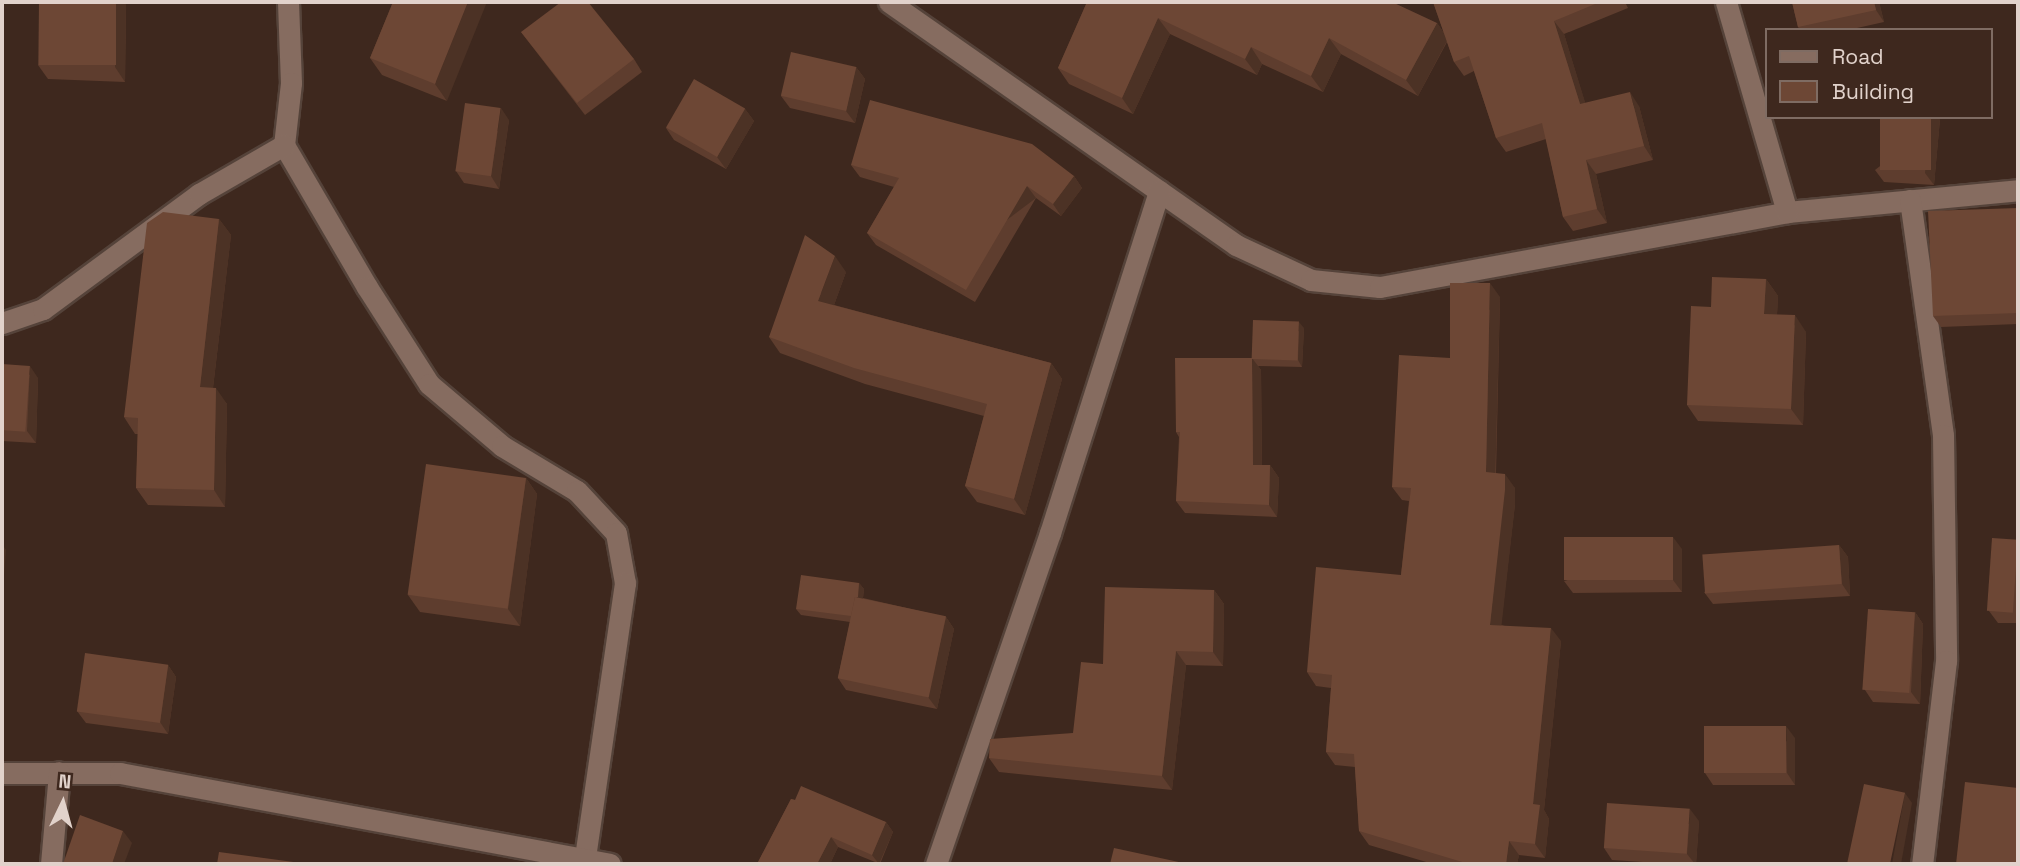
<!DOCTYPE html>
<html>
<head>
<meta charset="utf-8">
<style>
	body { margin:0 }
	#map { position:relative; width:2020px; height:866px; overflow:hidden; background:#3e281e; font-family:"Space Grotesk",sans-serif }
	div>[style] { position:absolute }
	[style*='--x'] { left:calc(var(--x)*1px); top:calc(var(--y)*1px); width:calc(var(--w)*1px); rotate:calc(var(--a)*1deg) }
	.roads { filter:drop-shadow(2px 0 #55433a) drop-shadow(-2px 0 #55433a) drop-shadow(0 2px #55433a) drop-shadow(0 -2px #55433a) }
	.minor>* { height:21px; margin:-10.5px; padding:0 10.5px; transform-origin:10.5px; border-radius:10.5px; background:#866c60 }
	.wall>* { inset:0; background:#5e3d2e }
	.shaded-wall>* { inset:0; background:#4c3225; transform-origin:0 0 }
	.building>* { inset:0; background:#6d4735; transform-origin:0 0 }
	span { translate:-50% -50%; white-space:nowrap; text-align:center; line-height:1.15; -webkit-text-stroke:5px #3e281e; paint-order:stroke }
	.frame { position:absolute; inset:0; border:4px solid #e1d2cb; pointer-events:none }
	.legend { position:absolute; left:1765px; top:28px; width:228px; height:91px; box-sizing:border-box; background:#3e281e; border:2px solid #7f6c63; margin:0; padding:9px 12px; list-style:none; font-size:21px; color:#e1d2cb }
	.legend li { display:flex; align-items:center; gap:14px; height:35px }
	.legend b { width:35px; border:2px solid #7f6c63 }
	.north { position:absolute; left:28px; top:768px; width:70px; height:70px; -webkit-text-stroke:5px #3e281e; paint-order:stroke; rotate:5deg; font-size:19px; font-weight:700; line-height:28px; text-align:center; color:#e1d2cb }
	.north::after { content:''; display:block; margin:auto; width:24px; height:32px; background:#e1d2cb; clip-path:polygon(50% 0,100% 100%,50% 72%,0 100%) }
</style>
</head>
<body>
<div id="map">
	<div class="roads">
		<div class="minor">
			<div style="--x:288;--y:2;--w:81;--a:87.9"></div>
			<div style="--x:291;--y:83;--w:62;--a:96.4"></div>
			<div style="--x:284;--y:145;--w:164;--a:59.7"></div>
			<div style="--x:367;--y:287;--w:115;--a:57.4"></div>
			<div style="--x:429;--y:384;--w:96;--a:40.3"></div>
			<div style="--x:502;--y:446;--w:87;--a:31"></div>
			<div style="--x:577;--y:491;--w:57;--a:47.1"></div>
			<div style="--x:616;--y:533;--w:51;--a:79.8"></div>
			<div style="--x:625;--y:583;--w:284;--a:98.3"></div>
			<div style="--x:889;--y:2;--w:424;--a:35"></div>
			<div style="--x:1236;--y:245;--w:83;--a:25"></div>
			<div style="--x:1311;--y:280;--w:69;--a:5.8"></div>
			<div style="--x:1380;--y:287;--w:414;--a:-10.4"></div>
			<div style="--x:1787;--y:212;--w:232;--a:-5.4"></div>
			<div style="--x:1726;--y:2;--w:219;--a:73.8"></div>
			<div style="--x:1910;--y:200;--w:237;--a:82"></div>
			<div style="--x:1943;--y:435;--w:226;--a:89.2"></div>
			<div style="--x:1946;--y:661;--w:204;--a:96.7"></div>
			<div style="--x:2;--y:323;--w:43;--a:-18.9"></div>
			<div style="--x:43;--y:309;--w:194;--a:-36.4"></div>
			<div style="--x:199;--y:194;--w:98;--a:-30"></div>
			<div style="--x:2;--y:773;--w:118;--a:0"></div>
			<div style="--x:120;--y:773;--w:498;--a:10.5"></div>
			<div style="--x:51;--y:864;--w:92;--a:-85"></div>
			<div style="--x:936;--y:864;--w:350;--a:-71"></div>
			<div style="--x:1050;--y:533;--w:359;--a:-72.3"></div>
		</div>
	</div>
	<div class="wall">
		<div style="clip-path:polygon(39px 2px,126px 2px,125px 82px,48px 79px,38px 65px)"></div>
		<div style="clip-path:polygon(393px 2px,447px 101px,382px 75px,370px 58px)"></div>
		<div style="clip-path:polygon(1087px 2px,1437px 23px,1444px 33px,1433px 2px,1625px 2px,1628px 8px,1564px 34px,1585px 103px,1639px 106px,1653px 160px,1596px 174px,1607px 223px,1573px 231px,1563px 217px,1546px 139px,1506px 152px,1496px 138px,1474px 71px,1464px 76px,1454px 62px,1447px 42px,1418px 96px,1341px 54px,1323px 92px,1262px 64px,1257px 75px,1170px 34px,1133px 114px,1069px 84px,1058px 68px)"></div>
		<div style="clip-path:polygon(1792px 2px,1879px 2px,1884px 22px,1848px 30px,1800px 30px,1798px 27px)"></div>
		<div style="clip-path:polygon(521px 32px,634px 59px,642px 72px,585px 115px)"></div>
		<div style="clip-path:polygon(856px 67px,865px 79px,855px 123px,790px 108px,781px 96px)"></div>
		<div style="clip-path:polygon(745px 109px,754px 121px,726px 169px,674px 140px,666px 128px)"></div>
		<div style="clip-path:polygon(1940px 119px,1934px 185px,1884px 182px,1875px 170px)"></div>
		<div style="clip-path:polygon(509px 120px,499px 189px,464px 183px,456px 171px)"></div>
		<div style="clip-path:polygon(851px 165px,1074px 176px,1082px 188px,1061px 216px,1036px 198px,975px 302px,876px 245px,867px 233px,894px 187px,860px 177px)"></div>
		<div style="clip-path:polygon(2018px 208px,2018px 324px,1941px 327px,1933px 316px)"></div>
		<div style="clip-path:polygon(219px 219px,231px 235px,213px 388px,227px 404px,225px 507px,148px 505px,136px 488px,138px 434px,135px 434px,124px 417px)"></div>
		<div style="clip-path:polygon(846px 272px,834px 305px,1051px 363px,1062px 379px,1025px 515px,977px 502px,965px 486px,984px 416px,865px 384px,780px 353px,769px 337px)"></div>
		<div style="clip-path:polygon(1766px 279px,1778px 296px,1777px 315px,1806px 332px,1803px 425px,1698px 421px,1687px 405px,1711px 307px)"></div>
		<div style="clip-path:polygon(1500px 297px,1496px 473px,1515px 488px,1515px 504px,1501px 625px,1561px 641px,1544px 810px,1549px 819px,1545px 858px,1519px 855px,1517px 864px,1433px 864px,1369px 845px,1359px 831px,1355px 767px,1335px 765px,1326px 752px,1331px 688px,1316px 686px,1307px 672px,1401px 575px,1409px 501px,1402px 500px,1392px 487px,1450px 358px)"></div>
		<div style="clip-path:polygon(1304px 328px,1302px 367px,1258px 366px,1261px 370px,1262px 465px,1270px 465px,1279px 478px,1277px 517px,1185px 513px,1176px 501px,1179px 437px,1176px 432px,1252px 358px)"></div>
		<div style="clip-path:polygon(2px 364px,38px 378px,36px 443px,2px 441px)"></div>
		<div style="clip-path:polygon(526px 478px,537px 494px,520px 626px,420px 612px,408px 595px)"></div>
		<div style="clip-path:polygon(2018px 540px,2018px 623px,1998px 623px,1989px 611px)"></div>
		<div style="clip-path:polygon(1839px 545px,1848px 557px,1850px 596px,1713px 604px,1704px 592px)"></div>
		<div style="clip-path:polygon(1682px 549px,1682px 592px,1573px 593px,1564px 581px)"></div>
		<div style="clip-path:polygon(859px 583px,864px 589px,863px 598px,946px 617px,954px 629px,937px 709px,846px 690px,838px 678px,850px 622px,801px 615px,796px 609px)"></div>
		<div style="clip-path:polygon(1214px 590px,1224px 604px,1223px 666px,1186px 665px,1172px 790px,999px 772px,989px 758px,1073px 733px,1103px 664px)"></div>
		<div style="clip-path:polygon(1915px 612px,1923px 624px,1920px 704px,1873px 702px,1865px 690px)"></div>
		<div style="clip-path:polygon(168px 665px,176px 677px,168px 734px,86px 723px,77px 711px)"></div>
		<div style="clip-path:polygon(1795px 738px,1795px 785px,1713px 785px,1705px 773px)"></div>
		<div style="clip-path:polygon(791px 799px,886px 822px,893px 832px,880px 864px,838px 847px,830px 864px,757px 864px)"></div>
		<div style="clip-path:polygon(1699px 821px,1696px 864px,1674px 864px,1612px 860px,1604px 848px)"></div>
	</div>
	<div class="shaded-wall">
		<div style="clip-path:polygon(116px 2px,126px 2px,125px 82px,115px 67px)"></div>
		<div style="clip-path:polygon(468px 2px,487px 2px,447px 101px,435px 84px)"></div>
		<div style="clip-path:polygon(1874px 2px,1879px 2px,1884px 22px,1876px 10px)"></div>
		<div style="clip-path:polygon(1158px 18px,1170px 34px,1133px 114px,1122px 98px)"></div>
		<div style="clip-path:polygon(1554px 21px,1564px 34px,1590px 118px,1580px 104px)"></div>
		<div style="clip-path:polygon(1437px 23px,1448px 39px,1418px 96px,1406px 80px)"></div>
		<div style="clip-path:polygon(1329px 38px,1341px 54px,1323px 92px,1311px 76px)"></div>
		<div style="clip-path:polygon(1251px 47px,1262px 64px,1257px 75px,1245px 59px)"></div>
		<div style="clip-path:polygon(856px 67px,865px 79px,855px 123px,846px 111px)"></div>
		<div style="clip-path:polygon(1630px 92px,1639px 106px,1653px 160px,1644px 146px)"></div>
		<div style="clip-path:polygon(501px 108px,509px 120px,499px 189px,491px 176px)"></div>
		<div style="clip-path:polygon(745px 109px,754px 121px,726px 169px,717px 157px)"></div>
		<div style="clip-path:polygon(1931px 117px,1939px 117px,1940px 119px,1934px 185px,1925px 173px)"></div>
		<div style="clip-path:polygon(1586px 160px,1596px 174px,1607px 223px,1597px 209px)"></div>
		<div style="clip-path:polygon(1074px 176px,1082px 188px,1061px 216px,1053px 204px)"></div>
		<div style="left:1027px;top:186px;width:15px;height:121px;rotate:53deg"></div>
		<div style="clip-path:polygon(219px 219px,231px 235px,211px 404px,200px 387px)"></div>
		<div style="clip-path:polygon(835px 256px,846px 272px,830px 316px,818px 301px)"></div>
		<div style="clip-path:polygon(1766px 279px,1778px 296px,1776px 331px,1764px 314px)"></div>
		<div style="clip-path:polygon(1490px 283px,1500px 297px,1495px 485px,1486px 472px)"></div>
		<div style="clip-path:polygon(1795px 315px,1806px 332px,1803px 425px,1791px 409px)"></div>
		<div style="clip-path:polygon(1299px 322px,1304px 328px,1302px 367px,1298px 360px)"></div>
		<div style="clip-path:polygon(1252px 358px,1261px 370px,1262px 477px,1253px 465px)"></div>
		<div style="clip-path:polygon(1051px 363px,1062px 379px,1025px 515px,1014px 499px)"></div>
		<div style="clip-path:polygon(30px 366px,38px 378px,36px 443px,27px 431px)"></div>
		<div style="clip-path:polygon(216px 388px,227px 404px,225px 507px,214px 490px)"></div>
		<div style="clip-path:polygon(1270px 465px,1279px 478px,1277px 517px,1269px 505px)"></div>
		<div style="clip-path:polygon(1505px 474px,1515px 488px,1515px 504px,1500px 639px,1490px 625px)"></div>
		<div style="clip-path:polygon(526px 478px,537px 494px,520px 626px,508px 609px)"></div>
		<div style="clip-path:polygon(1673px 537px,1682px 549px,1682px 592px,1673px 580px)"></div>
		<div style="clip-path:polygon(2px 544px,6px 550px,2px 601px)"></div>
		<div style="clip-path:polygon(1839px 545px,1848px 557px,1850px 596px,1842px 584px)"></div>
		<div style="clip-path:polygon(859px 583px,864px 589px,860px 623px,855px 616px)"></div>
		<div style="clip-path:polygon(1214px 590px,1224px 604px,1223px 666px,1213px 652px)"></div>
		<div style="clip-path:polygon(1915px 612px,1923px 624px,1920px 704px,1911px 692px)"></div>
		<div style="clip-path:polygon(946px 617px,954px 629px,937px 709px,928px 697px)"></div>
		<div style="clip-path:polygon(1551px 628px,1561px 641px,1544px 810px,1549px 819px,1545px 858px,1535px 844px,1533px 804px)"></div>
		<div style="clip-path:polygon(1176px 651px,1186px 665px,1172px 790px,1162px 776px)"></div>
		<div style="clip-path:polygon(168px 665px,176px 677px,168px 734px,160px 722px)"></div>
		<div style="clip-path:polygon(1786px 726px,1795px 738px,1795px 785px,1787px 773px)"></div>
		<div style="clip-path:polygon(1905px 793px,1912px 803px,1901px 864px,1892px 864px)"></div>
		<div style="clip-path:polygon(1690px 809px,1699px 821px,1696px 864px,1695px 864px,1687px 854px)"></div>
		<div style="clip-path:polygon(886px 822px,893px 832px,879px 864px,872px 855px)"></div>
		<div style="clip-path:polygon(123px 831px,132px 843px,124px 864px,112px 864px)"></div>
		<div style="clip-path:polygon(831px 837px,838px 847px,830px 864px,817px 864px)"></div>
		<div style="clip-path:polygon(1509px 841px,1519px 855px,1517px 864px,1506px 864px)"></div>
	</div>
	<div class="building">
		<div style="left:39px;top:2px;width:77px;height:63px"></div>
		<div style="clip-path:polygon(393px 2px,468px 2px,435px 84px,370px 58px)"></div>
		<div style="clip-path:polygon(561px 2px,588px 2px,634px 59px,577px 103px,521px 32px)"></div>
		<div style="clip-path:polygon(1087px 2px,1392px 2px,1437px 23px,1406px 80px,1329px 38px,1311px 76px,1251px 47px,1245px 59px,1158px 18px,1122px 98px,1058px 68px)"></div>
		<div style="clip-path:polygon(1433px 2px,1600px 2px,1554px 21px,1580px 104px,1630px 92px,1644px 146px,1586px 160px,1597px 209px,1563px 217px,1542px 123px,1496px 138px,1469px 56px,1454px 62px)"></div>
		<div style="clip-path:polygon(1792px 2px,1874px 2px,1876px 10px,1798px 27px)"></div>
		<div style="left:791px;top:52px;width:67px;height:45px;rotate:13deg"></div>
		<div style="left:694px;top:79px;width:59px;height:56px;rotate:30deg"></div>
		<div style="clip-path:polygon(870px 100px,1032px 144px,1074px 176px,1053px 204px,1027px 186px,966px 290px,867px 233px,899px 178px,851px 165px)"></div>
		<div style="left:465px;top:103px;width:36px;height:69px;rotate:8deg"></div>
		<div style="left:1880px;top:117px;width:51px;height:53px"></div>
		<div style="clip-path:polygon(2018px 208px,2018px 323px,2018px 313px,1933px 316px,1928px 211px)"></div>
		<div style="clip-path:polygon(163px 212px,219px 219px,200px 387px,216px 388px,214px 490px,136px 488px,138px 418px,124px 417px,147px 223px)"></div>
		<div style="clip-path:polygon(805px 235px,835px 256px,818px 301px,1051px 363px,1014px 499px,965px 486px,987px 404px,854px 368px,769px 337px)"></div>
		<div style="clip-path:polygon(1712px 277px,1766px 279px,1764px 314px,1795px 315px,1791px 409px,1687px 405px,1691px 306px,1711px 307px)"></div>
		<div style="clip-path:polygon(1450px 283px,1490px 283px,1486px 472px,1505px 474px,1505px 490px,1490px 625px,1551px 628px,1533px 804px,1540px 805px,1535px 844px,1509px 841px,1506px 864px,1469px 864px,1359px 831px,1354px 754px,1326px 752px,1332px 675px,1307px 672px,1316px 567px,1401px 575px,1411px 488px,1392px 487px,1399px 355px,1450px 358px)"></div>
		<div style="left:1253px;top:320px;width:46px;height:39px;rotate:2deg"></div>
		<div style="clip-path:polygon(1175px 358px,1252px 358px,1253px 465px,1270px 465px,1269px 505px,1176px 501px,1180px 432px,1176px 432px)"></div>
		<div style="left:2px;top:364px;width:28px;height:66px;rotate:4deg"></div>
		<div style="left:426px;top:464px;width:101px;height:132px;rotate:8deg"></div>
		<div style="left:1673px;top:537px;width:43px;height:109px;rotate:90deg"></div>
		<div style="left:1992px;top:538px;width:26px;height:73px;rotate:4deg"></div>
		<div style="left:1839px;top:545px;width:39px;height:137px;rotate:86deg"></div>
		<div style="clip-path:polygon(801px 575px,859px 583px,858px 597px,855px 597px,851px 616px,796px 609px)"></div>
		<div style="clip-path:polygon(1105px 587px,1214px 590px,1213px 652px,1176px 651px,1162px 776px,989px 758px,990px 739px,1073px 733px,1081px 662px,1103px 664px)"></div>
		<div style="left:855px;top:597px;width:93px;height:83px;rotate:12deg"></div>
		<div style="left:1868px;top:609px;width:47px;height:81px;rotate:4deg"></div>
		<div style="left:85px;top:653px;width:84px;height:59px;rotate:8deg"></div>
		<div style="left:1704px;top:726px;width:82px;height:47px"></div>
		<div style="clip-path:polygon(1965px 782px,2018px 788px,2018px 864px,1956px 864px)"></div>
		<div style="left:1864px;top:784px;width:42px;height:82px;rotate:12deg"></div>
		<div style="clip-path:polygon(801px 786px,886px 822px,872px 855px,831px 837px,817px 864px,757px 864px,791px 799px,795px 800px)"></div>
		<div style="left:1607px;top:803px;width:83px;height:45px;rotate:4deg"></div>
		<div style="clip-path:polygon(80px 815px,123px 831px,112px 864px,63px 864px)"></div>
		<div style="clip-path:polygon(1114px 848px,1188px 864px,1110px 864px)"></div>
		<div style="clip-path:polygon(219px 852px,301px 863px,300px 864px,217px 864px)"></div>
	</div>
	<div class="frame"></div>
	<ul class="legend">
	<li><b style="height:9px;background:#866c60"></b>Road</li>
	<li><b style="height:19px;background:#6d4735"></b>Building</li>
	</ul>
	<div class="north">N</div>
</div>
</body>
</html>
